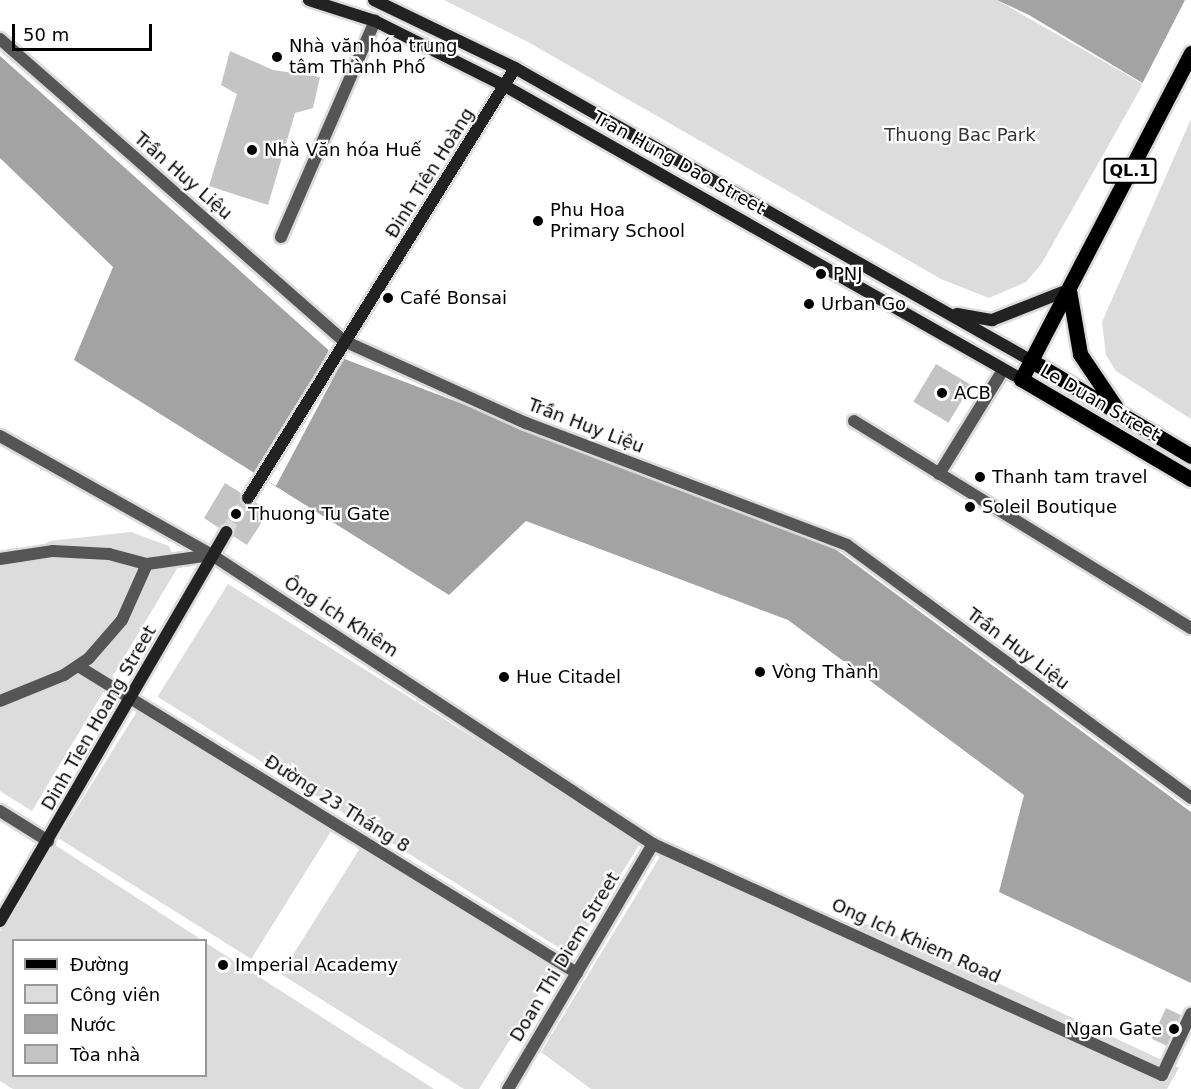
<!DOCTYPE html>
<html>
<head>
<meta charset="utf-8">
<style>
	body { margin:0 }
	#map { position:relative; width:1191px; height:1089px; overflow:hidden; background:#fff; font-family:"DejaVu Sans",sans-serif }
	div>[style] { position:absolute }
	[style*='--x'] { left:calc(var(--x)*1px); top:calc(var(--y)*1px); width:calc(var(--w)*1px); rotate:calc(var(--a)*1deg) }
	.green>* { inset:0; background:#dcdcdc; transform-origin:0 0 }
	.water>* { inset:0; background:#a3a3a3 }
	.pier>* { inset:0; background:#fff; transform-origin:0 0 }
	.building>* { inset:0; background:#c4c4c4; transform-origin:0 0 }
	.secondary-tunnel>* { height:12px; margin-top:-6px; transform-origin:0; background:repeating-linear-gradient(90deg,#d9d9d9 0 12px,transparent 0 18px) }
	.roads { filter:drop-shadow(2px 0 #dbdbdb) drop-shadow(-2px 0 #dbdbdb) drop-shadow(0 2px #dbdbdb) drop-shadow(0 -2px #dbdbdb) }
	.minor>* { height:12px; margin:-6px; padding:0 6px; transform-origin:6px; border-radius:6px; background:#555 }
	.tertiary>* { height:12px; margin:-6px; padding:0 6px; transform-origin:6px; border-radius:6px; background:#555 }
	.secondary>* { height:12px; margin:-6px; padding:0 6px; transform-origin:6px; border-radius:6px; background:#222 }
	.primary>* { height:15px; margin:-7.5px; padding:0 7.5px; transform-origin:7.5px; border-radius:7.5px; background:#000 }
	.dots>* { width:16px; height:16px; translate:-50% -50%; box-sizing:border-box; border:3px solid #fff; border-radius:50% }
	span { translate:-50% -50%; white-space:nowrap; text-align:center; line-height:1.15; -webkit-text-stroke:4.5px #fff; paint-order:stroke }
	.shield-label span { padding:2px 4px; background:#fff; border:2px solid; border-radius:4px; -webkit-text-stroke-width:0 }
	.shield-label { font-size:16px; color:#000; font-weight:700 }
	.poi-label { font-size:18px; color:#000 }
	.left { translate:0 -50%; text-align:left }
	.right { translate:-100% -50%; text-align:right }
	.park-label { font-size:18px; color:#333 }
	.street-label { font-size:18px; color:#000 }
	.legend { position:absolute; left:12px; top:939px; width:195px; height:138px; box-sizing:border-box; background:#fff; border:2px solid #999; margin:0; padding:8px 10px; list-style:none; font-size:18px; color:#000 }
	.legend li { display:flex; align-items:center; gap:12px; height:30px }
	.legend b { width:30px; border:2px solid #999 }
	.scale { position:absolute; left:12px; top:24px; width:140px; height:27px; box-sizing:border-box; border:3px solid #000; border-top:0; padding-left:8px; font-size:18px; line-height:21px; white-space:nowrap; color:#000; -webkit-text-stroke:4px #fff; paint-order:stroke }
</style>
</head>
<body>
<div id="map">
	<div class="green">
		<div style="clip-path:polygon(444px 0,997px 0,1143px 84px,1042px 263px,1026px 282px,989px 298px,941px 279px,528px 42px)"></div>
		<div style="clip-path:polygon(1191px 119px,1191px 419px,1116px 371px,1106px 355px,1102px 322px)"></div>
		<div style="clip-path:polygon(131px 532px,169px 546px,178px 567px,32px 811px,0 791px,0 563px,24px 556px,50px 541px)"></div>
		<div style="left:228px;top:584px;width:487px;height:133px;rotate:32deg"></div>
		<div style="left:138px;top:710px;width:228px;height:151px;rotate:32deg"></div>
		<div style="clip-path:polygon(55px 845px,202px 940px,14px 940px,14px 1076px,206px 1076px,206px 943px,434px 1089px,13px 1089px,0 1081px,0 931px)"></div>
		<div style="clip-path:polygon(362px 845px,555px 968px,479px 1089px,464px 1089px,281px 974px)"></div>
		<div style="clip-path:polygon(661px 855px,853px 938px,853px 920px,885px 930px,1179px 1068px,1167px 1089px,591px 1089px,541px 1052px)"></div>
	</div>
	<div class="water">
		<div style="clip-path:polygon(997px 0,1191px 0,1191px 112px,1029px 15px)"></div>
		<div style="clip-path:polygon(0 56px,334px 355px,827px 543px,1191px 812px,1191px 983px,999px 892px,1024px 795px,788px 620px,526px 521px,449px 595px,74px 360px,113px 267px,0 158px)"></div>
	</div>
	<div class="pier">
		<div style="clip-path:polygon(1185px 0,1191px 0,1191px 115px,1141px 86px)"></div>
		<div style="left:330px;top:348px;width:17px;height:147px;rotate:28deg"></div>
	</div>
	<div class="building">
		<div style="clip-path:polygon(230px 51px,273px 70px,320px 77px,313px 108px,295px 113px,268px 205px,209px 186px,237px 94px,221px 85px)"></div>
		<div style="left:936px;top:364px;width:41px;height:44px;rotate:31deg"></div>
		<div style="clip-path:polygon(225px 483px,241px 493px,243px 505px,255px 502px,269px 511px,247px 545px,233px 536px,231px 525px,219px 528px,204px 518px)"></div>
		<div style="left:1166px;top:1008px;width:17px;height:34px;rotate:25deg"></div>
	</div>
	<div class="secondary-tunnel">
		<div style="--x:226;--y:532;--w:40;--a:-57.1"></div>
	</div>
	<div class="roads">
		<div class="minor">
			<div style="--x:0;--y:39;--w:458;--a:41.3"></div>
			<div style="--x:344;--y:341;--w:200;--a:24.3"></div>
			<div style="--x:526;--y:423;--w:343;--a:20.8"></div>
			<div style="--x:847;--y:545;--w:427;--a:36.3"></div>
			<div style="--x:281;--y:237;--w:236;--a:-66.5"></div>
			<div style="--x:854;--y:421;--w:395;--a:31.6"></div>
			<div style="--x:939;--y:474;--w:122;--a:-58.4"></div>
			<div style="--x:0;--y:559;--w:54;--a:-8.6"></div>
			<div style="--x:53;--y:551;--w:56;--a:3.1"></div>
			<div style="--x:109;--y:554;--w:39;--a:15"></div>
			<div style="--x:147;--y:564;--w:66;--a:-7.9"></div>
			<div style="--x:212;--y:555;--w:527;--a:33.24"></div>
			<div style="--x:78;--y:666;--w:586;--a:31.6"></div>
			<div style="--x:0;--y:701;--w:69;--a:-22.1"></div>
			<div style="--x:64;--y:675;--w:30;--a:-34"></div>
			<div style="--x:89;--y:658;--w:50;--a:-49"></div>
			<div style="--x:122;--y:620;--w:61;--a:-65.9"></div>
			<div style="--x:0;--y:811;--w:57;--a:32"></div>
		</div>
		<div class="tertiary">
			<div style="--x:0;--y:436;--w:243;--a:29.3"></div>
			<div style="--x:508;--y:1089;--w:285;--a:-59.4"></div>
			<div style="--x:653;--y:844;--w:559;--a:24.41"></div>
			<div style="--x:1162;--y:1075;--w:68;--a:-64.6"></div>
		</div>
		<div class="secondary">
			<div style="--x:309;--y:0;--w:69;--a:17.7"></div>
			<div style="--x:375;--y:21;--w:145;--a:26.6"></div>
			<div style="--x:505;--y:86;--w:593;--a:29.59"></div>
			<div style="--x:374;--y:0;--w:157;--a:25.7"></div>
			<div style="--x:515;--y:68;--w:592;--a:29.55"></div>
			<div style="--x:957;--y:314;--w:36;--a:10"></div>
			<div style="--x:992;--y:320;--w:82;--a:-21.5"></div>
			<div style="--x:248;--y:498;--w:506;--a:-58.16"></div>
			<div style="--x:0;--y:921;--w:450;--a:-59.8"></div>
		</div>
		<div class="primary">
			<div style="--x:1191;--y:53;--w:368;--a:117.5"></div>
			<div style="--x:1021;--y:379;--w:197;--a:30.5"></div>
			<div style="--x:1069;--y:290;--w:65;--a:80.2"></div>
			<div style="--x:1080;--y:354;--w:63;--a:56.1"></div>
			<div style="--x:1030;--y:360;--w:187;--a:30.8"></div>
		</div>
	</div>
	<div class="dots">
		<div style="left:277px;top:57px;background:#000"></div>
		<div style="left:252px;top:150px;background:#000"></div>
		<div style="left:538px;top:221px;background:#000"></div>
		<div style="left:821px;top:274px;background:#000"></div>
		<div style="left:388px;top:298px;background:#000"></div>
		<div style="left:809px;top:304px;background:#000"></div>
		<div style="left:942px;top:393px;background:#000"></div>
		<div style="left:980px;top:477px;background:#000"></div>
		<div style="left:970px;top:507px;background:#000"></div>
		<div style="left:236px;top:514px;background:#000"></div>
		<div style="left:760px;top:672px;background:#000"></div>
		<div style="left:504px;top:677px;background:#000"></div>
		<div style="left:223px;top:965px;background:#000"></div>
		<div style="left:1174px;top:1029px;background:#000"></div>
	</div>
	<div class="shield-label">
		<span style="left:1130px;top:171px">QL.1</span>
	</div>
	<div class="poi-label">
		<span class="left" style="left:289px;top:57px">Nhà văn hóa trung<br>tâm Thành Phố</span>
		<span class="left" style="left:264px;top:150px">Nhà Văn hóa Huế</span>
		<span class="left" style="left:550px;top:221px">Phu Hoa<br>Primary School</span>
		<span class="left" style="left:833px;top:274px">PNJ</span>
		<span class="left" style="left:400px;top:298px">Café Bonsai</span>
		<span class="left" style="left:821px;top:304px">Urban Go</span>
		<span class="left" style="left:954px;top:393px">ACB</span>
		<span class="left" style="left:992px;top:477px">Thanh tam travel</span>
		<span class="left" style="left:982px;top:507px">Soleil Boutique</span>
		<span class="left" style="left:248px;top:514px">Thuong Tu Gate</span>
		<span class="left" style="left:772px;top:672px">Vòng Thành</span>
		<span class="left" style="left:516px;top:677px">Hue Citadel</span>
		<span class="left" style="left:235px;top:965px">Imperial Academy</span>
		<span class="right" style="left:1162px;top:1029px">Ngan Gate</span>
	</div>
	<div class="park-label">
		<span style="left:960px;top:135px">Thuong Bac Park</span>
	</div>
	<div class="street-label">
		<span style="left:679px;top:163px;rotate:29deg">Tran Hung Dao Street</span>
		<span style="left:430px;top:173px;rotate:-58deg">Đinh Tiên Hoàng</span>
		<span style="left:183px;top:176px;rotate:41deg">Trần Huy Liệu</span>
		<span style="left:1100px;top:403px;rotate:30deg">Le Duan Street</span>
		<span style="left:586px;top:426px;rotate:21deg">Trần Huy Liệu</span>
		<span style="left:341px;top:617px;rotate:33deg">Ông Ích Khiêm</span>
		<span style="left:1018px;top:649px;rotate:37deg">Trần Huy Liệu</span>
		<span style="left:99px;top:718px;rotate:-60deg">Dinh Tien Hoang Street</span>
		<span style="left:337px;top:804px;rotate:32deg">Đường 23 Tháng 8</span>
		<span style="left:916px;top:941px;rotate:24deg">Ong Ich Khiem Road</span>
		<span style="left:565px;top:957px;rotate:-59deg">Doan Thi Diem Street</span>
	</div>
	<ul class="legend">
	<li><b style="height:8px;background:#000"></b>Đường</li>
	<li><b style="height:16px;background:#dcdcdc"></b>Công viên</li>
	<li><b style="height:16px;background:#a3a3a3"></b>Nước</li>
	<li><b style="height:16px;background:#c4c4c4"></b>Tòa nhà</li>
	</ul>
	<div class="scale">50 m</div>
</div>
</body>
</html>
